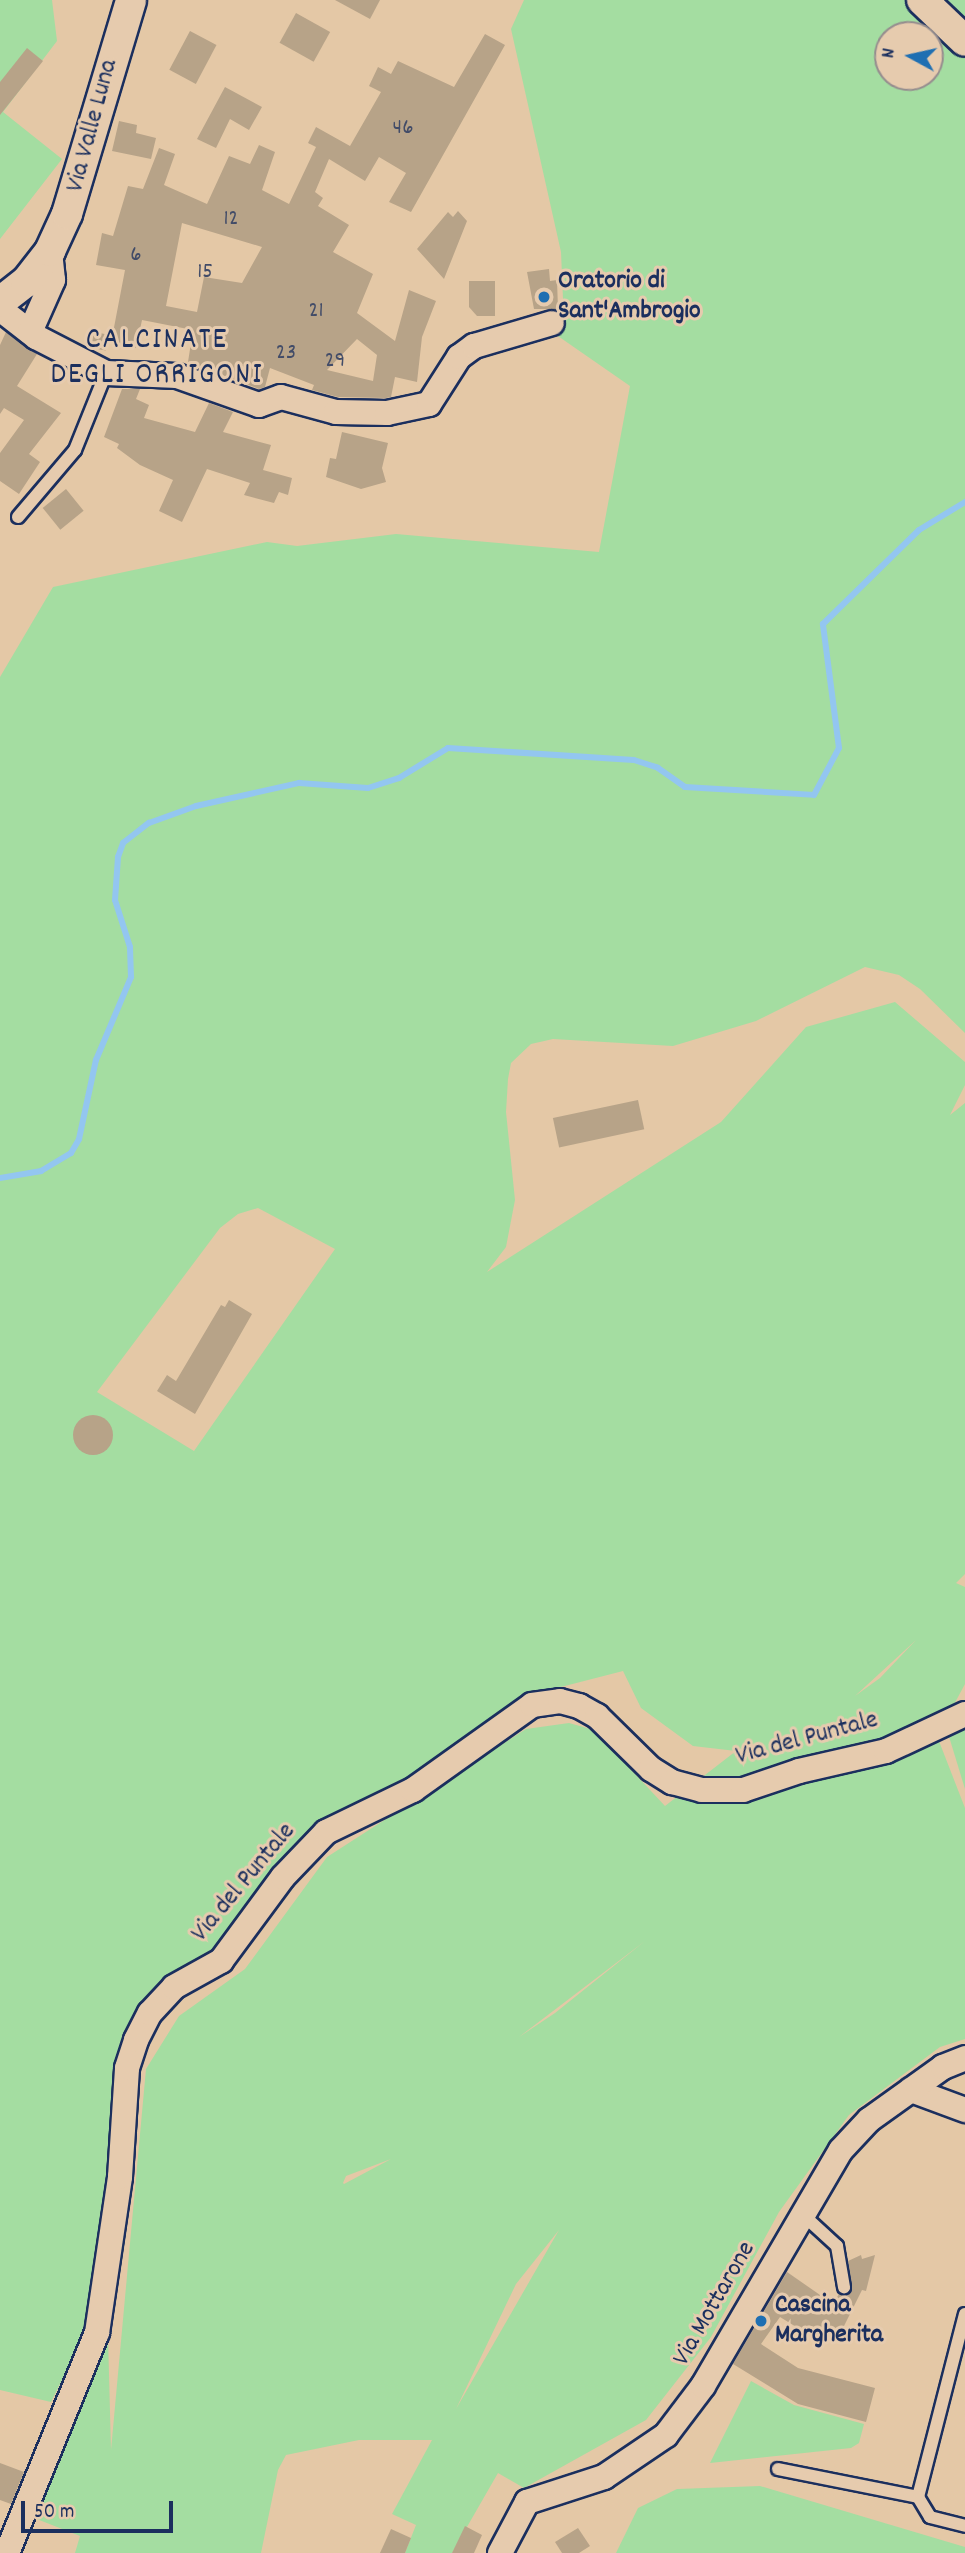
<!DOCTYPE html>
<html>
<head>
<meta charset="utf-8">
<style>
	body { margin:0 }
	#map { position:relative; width:965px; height:2553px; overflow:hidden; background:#e4c8a6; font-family:Dekko,sans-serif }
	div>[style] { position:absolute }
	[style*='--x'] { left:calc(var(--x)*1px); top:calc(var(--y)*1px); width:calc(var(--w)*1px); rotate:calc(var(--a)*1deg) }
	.green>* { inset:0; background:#a4dda1 }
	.stream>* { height:6px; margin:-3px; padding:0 3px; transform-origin:3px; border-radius:3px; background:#93c6f0 }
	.building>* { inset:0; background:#b7a388; transform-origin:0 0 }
	.round { border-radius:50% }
	.roads { filter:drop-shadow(2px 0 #1b2f5e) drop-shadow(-2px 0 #1b2f5e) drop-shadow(0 2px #1b2f5e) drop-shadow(0 -2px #1b2f5e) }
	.service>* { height:12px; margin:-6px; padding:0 6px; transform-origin:6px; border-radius:6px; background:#e6cbae }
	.minor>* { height:24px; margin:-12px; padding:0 12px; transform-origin:12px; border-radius:12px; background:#e6cbae }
	.tertiary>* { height:30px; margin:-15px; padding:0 15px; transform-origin:15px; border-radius:15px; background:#e6cbae }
	.dots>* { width:19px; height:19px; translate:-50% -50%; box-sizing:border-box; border:4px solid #e6cbae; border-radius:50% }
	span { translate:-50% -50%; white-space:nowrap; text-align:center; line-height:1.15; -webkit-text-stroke:6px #e6cbae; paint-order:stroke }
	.number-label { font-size:23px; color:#424c68 }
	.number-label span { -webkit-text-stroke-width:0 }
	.street-label { font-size:26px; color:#1b2f5e }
	.poi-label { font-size:26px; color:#1b2f5e; font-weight:700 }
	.left { translate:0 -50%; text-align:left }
	.quarter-label { font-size:30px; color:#1b2f5e; letter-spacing:2px }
	.north { position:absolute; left:874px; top:21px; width:70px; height:70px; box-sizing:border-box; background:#e6cbae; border:2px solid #958d8e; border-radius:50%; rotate:278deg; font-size:19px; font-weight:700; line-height:28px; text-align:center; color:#1b2f5e }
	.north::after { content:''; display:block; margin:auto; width:24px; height:32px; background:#1f6fb2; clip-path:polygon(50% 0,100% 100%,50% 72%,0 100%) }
	.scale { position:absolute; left:21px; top:2501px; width:152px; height:32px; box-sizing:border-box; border:4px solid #1b2f5e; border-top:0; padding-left:9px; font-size:21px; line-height:24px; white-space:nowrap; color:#1b2f5e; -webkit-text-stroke:5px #e6cbae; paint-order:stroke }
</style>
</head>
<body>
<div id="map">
	<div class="green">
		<div style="clip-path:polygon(0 0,52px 0,57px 41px,3px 112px,62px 159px,0 239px)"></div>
		<div style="clip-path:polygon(evenodd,524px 0,911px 0,965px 54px,965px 1033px,920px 989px,899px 975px,865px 967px,756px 1021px,673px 1046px,553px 1039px,531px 1044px,511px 1063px,508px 1079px,506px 1112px,515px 1200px,506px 1247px,487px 1272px,721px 1122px,806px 1027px,895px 1002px,965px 1062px,965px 1085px,950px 1115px,965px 1103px,965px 1574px,956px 1583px,965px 1587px,965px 1684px,937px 1736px,965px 1808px,965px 2039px,940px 2047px,849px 2115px,779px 2212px,711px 2337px,646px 2420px,524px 2488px,498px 2473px,452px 2553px,405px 2553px,416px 2525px,392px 2514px,432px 2440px,359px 2440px,286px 2455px,278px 2470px,261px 2553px,75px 2553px,80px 2536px,29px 2516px,108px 2336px,111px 2450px,146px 2069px,179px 2016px,245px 1969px,327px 1857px,526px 1729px,569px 1723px,594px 1730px,665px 1806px,736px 1751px,693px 1746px,641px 1708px,623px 1671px,522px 1697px,434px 1767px,297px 1844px,208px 1962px,161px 1981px,129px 2024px,116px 2072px,107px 2193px,86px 2332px,51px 2402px,0 2390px,0 677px,53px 587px,267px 542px,297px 546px,396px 534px,599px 552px,630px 386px,555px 334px,564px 322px,561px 252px,511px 29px,524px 0,888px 35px,930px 35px,930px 77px,888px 77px,888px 35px,524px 0,258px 1208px,335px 1249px,194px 1451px,97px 1392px,220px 1228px,238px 1214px,258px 1208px,524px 0,916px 1640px,880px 1678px,855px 1696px,916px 1640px,524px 0,645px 1941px,555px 2013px,519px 2037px,645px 1941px,524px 0,391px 2159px,344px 2184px,343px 2183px,346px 2176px,391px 2159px,524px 0,559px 2230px,456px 2409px,516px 2284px,559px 2230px)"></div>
		<div style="clip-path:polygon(939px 0,965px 0,965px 26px)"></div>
		<div style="clip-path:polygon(965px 1720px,965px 1789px,947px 1730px)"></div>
		<div style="clip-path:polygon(751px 2381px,794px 2405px,864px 2424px,859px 2443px,851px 2448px,710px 2463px)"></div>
		<div style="clip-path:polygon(760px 2486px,965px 2547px,965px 2553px,616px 2553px,638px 2508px,677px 2489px)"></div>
	</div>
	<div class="stream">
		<div style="--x:0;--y:1178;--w:42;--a:-9.7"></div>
		<div style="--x:41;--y:1171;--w:35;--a:-31"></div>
		<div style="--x:71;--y:1153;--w:16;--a:-60"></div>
		<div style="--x:79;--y:1139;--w:81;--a:-77.9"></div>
		<div style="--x:96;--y:1060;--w:90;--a:-67.1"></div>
		<div style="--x:131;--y:977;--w:30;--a:-92"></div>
		<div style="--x:130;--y:947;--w:49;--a:-107.7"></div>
		<div style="--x:115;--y:900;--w:43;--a:-86"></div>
		<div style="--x:118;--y:857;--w:15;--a:-70"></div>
		<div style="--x:123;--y:843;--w:33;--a:-38"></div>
		<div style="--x:149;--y:823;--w:50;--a:-19.9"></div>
		<div style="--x:196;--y:806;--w:106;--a:-12.6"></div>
		<div style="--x:299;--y:783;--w:69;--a:4.1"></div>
		<div style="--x:368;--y:788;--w:33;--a:-18"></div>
		<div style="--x:399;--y:778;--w:57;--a:-31.5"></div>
		<div style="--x:448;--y:748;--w:186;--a:3.7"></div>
		<div style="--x:634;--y:760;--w:25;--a:18"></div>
		<div style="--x:658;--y:768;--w:33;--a:35"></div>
		<div style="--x:685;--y:787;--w:129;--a:3.5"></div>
		<div style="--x:814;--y:795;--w:53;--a:-62"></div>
		<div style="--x:839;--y:748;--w:125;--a:-97.4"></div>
		<div style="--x:823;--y:624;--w:134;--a:-44.4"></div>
		<div style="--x:919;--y:530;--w:54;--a:-31.3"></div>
	</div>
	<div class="building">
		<div style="clip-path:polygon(335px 0,380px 0,370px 19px)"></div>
		<div style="left:296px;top:13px;width:39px;height:34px;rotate:29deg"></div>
		<div style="left:190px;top:31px;width:30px;height:44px;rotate:28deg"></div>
		<div style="clip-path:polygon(evenodd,485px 34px,505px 45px,411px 212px,389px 202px,406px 173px,379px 157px,365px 181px,329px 159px,315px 192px,323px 198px,318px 206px,349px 225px,333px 252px,373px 274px,357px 313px,395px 341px,409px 290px,436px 301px,422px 337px,417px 382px,395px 377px,391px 397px,386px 398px,338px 397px,312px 390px,314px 385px,270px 368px,265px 387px,259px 389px,188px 362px,193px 330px,142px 320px,136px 348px,111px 343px,125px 270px,96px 265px,102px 233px,113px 236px,128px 186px,143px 189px,159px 148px,175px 154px,164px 185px,207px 204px,229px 156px,250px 164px,259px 145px,275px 152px,262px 190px,289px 204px,316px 147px,308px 143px,316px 127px,350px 146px,381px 92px,369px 86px,378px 67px,391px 74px,398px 61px,454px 87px,485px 34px,182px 223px,262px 247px,242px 283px,204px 277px,197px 312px,166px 306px,182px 223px,485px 34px,357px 339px,377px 355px,373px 381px,327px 370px,357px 339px)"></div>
		<div style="clip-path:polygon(27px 48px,43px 61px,0 115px,0 82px)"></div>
		<div style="clip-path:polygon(225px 87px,262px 107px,249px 130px,230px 119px,216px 148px,197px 139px)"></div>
		<div style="clip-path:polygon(119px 121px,137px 125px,136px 133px,156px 138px,151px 159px,112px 151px)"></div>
		<div style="clip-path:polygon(458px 211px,467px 221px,444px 279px,417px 249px,448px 212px,453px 217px)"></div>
		<div style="clip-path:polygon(549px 269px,550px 281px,557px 280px,558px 309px,534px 309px,527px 272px)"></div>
		<div style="clip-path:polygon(469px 281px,495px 281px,495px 316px,477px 316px,469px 307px)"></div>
		<div style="clip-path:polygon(6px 332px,37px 354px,17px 386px,61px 413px,29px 454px,40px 462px,19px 494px,0 481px,0 453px,24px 420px,4px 408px,0 414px,0 345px)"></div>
		<div style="left:94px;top:332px;width:15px;height:16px;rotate:11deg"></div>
		<div style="clip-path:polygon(122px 389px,140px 389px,136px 399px,149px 405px,144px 418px,195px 432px,209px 403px,233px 412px,223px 432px,271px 445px,263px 470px,292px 478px,288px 495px,279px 492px,274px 503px,244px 495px,250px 483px,207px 469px,182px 522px,159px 511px,173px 480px,140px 465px,117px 448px,119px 444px,104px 437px)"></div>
		<div style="clip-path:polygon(342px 432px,388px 443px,382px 468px,386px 482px,361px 489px,326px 477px,330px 458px,336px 459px)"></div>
		<div style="left:66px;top:489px;width:28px;height:30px;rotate:51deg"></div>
		<div style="left:638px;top:1100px;width:30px;height:87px;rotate:78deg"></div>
		<div style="clip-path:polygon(229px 1300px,252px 1314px,195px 1414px,157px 1391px,167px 1375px,176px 1381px,221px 1305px,225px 1307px)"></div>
		<div class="round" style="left:73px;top:1415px;width:40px;height:40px"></div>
		<div style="clip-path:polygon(861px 2255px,862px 2259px,875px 2255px,866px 2291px,862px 2290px,838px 2338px,831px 2334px,824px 2344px,780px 2317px,761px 2344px,798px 2368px,875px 2388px,866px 2422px,798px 2404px,733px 2364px,787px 2272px,833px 2304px,839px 2294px,852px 2291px,848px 2261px)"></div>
		<div style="clip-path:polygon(0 2463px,24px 2472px,11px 2504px,0 2500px)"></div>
		<div style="clip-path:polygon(465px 2526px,482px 2535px,474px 2553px,452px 2553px)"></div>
		<div style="clip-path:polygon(578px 2528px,590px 2546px,579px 2553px,562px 2553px,555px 2542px)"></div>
		<div style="clip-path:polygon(391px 2529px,411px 2538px,405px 2553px,380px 2553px)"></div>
	</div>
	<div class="roads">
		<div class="service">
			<div style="--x:18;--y:517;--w:88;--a:-49.6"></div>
			<div style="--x:75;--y:450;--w:83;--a:-68.1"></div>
			<div style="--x:801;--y:2213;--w:49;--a:42.5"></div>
			<div style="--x:837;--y:2246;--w:42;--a:80.3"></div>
			<div style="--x:965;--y:2314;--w:189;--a:104.4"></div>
			<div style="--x:918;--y:2497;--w:23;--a:59"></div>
			<div style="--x:930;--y:2517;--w:36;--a:14"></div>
			<div style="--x:778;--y:2469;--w:143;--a:11.3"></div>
		</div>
		<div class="minor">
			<div style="--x:0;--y:309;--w:46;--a:37.9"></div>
			<div style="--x:36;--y:337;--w:79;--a:27.2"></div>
			<div style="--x:106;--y:373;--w:71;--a:2.4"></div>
			<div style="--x:177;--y:376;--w:87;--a:19.5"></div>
			<div style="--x:259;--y:405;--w:23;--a:-20"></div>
			<div style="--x:281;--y:397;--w:57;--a:15.3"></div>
			<div style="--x:336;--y:412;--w:51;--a:1.1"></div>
			<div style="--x:387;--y:413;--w:43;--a:-12.1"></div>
			<div style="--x:429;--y:404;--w:56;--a:-57.4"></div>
			<div style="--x:459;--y:357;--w:19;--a:-36"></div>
			<div style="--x:474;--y:346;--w:81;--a:-16.4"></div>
			<div style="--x:30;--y:332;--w:57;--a:-66.1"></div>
			<div style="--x:53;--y:280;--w:29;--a:-96"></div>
			<div style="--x:911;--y:2090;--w:58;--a:20.3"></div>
			<div style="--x:7;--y:2553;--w:238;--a:-67.8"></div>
			<div style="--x:97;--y:2333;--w:158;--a:-81.6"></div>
			<div style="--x:120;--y:2177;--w:109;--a:-86.3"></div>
			<div style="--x:127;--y:2068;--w:29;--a:-72"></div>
			<div style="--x:136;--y:2040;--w:30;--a:-63"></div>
			<div style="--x:150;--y:2013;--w:35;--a:-47"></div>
			<div style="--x:174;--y:1987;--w:54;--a:-29"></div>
			<div style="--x:221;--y:1961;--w:104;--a:-53.6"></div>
			<div style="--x:283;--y:1877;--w:62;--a:-46.3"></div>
			<div style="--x:326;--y:1832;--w:97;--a:-25.8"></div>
			<div style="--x:413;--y:1790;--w:146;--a:-35.5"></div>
			<div style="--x:532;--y:1705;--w:28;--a:-8"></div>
			<div style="--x:560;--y:1701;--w:20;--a:15"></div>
			<div style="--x:579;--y:1706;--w:21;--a:29"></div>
			<div style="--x:597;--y:1716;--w:76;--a:44.5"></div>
			<div style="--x:651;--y:1769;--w:25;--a:32"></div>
			<div style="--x:672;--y:1782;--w:31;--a:15"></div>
			<div style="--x:702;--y:1790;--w:41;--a:0"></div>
			<div style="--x:743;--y:1790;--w:59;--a:-18.7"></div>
			<div style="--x:799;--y:1771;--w:89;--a:-12.9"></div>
			<div style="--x:886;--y:1751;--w:87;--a:-25.1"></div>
			<div style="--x:500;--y:2553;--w:58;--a:-62.1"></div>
			<div style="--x:527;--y:2502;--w:81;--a:-18"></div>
			<div style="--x:604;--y:2477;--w:75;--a:-34.1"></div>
			<div style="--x:666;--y:2435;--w:61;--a:-52.9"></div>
			<div style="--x:703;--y:2386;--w:273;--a:-59.7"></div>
			<div style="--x:841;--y:2150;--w:41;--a:-47"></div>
			<div style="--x:869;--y:2120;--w:91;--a:-35.6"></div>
			<div style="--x:943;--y:2067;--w:24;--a:-22"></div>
		</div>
		<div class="tertiary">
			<div style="--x:922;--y:0;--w:59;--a:43.6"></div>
			<div style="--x:0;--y:302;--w:33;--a:-38"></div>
			<div style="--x:26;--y:282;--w:39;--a:-52"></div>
			<div style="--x:50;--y:251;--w:41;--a:-65.3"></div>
			<div style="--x:67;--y:214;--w:223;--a:-73.3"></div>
		</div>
	</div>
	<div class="dots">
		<div style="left:544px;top:297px;background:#1f6fb2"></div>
		<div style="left:761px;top:2321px;background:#1f6fb2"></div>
	</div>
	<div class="number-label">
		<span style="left:403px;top:129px">46</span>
		<span style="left:231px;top:220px">12</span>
		<span style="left:136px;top:256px">6</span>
		<span style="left:205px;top:273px">15</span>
		<span style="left:316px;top:312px">21</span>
		<span style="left:286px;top:354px">23</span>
		<span style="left:335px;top:362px">29</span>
	</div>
	<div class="street-label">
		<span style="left:93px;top:126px;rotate:-75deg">Via Valle Luna</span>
		<span style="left:807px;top:1739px;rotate:-15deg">Via del Puntale</span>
		<span style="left:244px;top:1883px;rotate:-50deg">Via del Puntale</span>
		<span style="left:715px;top:2304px;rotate:-60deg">Via Mottarone</span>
	</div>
	<div class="poi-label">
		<span class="left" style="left:558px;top:297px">Oratorio di<br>Sant'Ambrogio</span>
		<span class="left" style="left:775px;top:2321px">Cascina<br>Margherita</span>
	</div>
	<div class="quarter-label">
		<span style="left:157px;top:359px">CALCINATE<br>DEGLI ORRIGONI</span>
	</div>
	<div class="north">N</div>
	<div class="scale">50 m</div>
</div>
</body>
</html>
